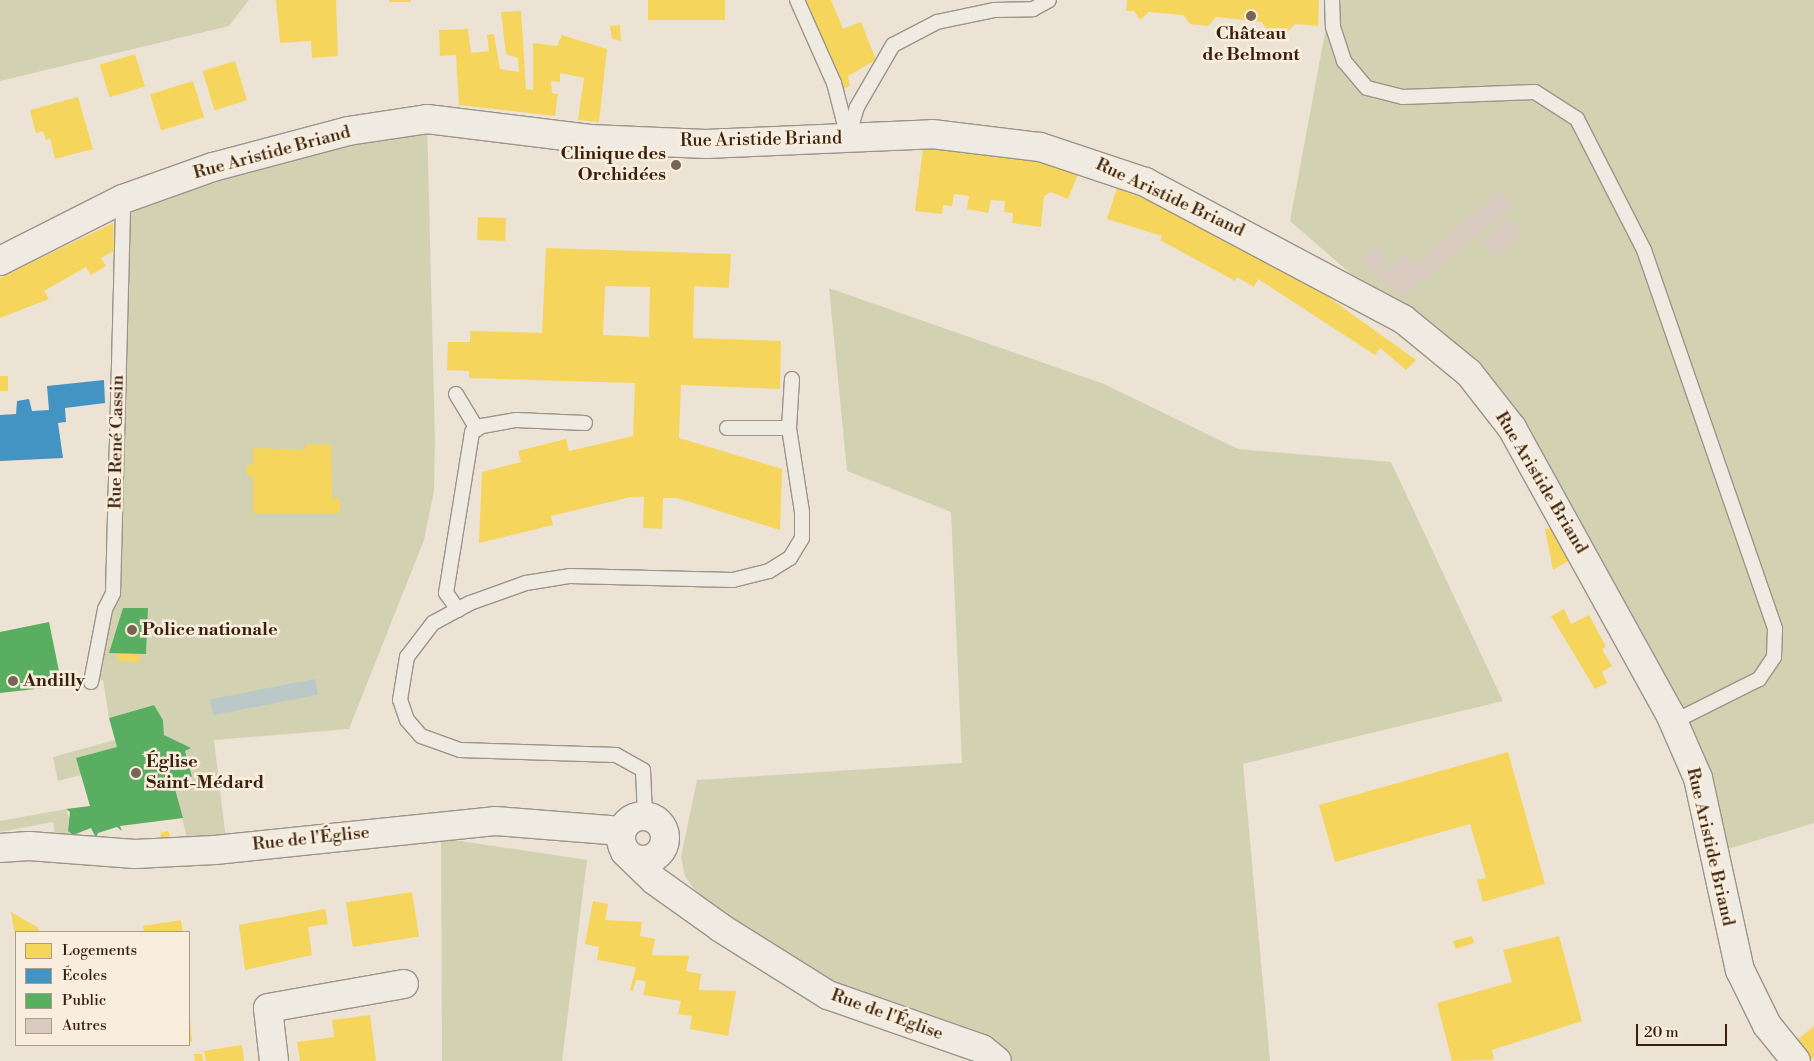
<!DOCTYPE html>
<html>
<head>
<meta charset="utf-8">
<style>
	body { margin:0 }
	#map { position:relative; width:1814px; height:1061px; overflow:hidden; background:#ece3d5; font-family:"Libre Bodoni",serif }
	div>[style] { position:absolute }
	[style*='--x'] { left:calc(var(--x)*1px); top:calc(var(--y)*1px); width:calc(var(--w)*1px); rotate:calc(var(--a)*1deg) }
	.green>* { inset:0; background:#d2d2b3 }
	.water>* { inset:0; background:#bac8c8; transform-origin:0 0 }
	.homes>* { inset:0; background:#f6d55c; transform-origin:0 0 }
	.schools>* { inset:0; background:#4393c3 }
	.public>* { inset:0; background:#5aae61 }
	.building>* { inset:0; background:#dacbc1; transform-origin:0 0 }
	.roads { filter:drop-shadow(1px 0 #9c9489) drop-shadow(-1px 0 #9c9489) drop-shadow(0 1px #9c9489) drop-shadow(0 -1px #9c9489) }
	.service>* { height:14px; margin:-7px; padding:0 7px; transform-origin:7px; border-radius:7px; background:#efebe3 }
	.minor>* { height:28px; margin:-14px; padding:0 14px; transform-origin:14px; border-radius:14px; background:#efebe3 }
	.minor>.ring { margin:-14px; padding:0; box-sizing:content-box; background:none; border:28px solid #efebe3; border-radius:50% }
	.tertiary>* { height:28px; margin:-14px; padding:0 14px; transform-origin:14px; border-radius:14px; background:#efebe3 }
	.dots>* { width:14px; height:14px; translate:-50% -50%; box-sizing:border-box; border:2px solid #f9eedd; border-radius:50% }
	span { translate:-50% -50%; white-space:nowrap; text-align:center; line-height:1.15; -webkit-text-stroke:5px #f9eedd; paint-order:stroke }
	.poi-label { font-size:18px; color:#3b210d; font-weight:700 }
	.right { translate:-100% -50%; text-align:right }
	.left { translate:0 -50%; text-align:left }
	.street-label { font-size:18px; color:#3b210d }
	.legend { position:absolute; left:15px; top:931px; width:175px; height:115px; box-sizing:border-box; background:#f9eedd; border:1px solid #ad9c8a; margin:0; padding:6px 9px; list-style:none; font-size:15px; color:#3b210d }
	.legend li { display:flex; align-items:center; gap:10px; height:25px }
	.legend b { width:25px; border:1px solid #ad9c8a }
	.scale { position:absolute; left:1636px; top:1024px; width:91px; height:22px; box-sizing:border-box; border:2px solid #3b210d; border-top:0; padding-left:6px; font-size:15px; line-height:18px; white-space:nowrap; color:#3b210d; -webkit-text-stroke:4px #f9eedd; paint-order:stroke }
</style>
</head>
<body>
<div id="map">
	<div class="green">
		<div style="clip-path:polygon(0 0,249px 0,229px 26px,0 81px)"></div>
		<div style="clip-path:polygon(1331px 0,1814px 0,1814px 823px,1715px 853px,1698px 778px,1512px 428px,1403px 319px,1290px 221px)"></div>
		<div style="clip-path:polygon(427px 119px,435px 440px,434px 491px,424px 540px,349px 729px,214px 740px,227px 848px,190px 851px,175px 789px,185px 776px,192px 777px,185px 751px,190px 748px,164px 735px,163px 720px,154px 705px,109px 718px,103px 680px,91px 682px,113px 593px,123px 199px)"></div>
		<div style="clip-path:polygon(829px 288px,1104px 384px,1238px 449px,1391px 462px,1503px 701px,1243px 764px,1270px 1061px,997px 1061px,828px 995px,721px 928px,685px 876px,681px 857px,697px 780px,962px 763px,951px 512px,847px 471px)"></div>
		<div style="clip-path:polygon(115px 740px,117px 747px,81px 775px,58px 781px,53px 757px)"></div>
		<div style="clip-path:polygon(66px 809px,77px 839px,55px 835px,53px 822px,0 832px,0 821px)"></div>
		<div style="clip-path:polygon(441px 838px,587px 860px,562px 1061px,442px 1061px)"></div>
	</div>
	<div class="water">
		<div style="left:315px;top:679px;width:16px;height:107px;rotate:79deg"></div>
	</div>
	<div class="homes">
		<div style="clip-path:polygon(276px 0,336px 0,338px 56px,312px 58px,311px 41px,280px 43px)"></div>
		<div style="left:389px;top:0;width:22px;height:2px"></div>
		<div style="left:648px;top:0;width:77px;height:20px"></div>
		<div style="clip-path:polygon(803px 0,831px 0,843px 29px,861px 22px,876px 60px,848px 76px,850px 86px,841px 90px)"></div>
		<div style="clip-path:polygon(1127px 0,1319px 0,1318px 26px,1295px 24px,1287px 32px,1268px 31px,1262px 22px,1216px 17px,1208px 26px,1190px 24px,1183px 15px,1149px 12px,1140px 20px,1134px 11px,1126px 11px)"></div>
		<div style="clip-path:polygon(521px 11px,526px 89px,533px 90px,533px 43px,557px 46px,562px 35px,607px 49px,599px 122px,578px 120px,584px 78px,560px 73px,560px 82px,551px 81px,552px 93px,558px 94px,555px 116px,459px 105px,456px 55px,440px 56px,439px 30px,468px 29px,471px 53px,489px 51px,487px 35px,494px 34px,500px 69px,519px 72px,518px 58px,506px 54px,501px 12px)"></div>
		<div style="clip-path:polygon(620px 25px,621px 41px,612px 39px,610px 26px)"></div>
		<div style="left:135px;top:54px;width:34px;height:37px;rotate:73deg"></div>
		<div style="left:235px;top:61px;width:41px;height:34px;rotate:73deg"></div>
		<div style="left:193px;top:81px;width:38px;height:45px;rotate:73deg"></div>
		<div style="clip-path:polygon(78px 97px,93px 149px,55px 159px,50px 138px,46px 140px,43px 131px,36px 133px,30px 110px)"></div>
		<div style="clip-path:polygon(946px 147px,1048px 163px,1078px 174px,1068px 199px,1051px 192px,1044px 196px,1041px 227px,1012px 223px,1013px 213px,1004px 212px,1005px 201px,991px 200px,988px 213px,967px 209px,969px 196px,954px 194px,952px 206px,943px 205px,942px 214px,915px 211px,923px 148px)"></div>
		<div style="clip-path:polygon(1117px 188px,1173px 210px,1317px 289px,1416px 360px,1406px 370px,1380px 348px,1375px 355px,1258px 279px,1254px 287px,1237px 277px,1235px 281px,1160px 240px,1162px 236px,1107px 219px)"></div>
		<div style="left:478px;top:217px;width:28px;height:23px;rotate:2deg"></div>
		<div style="clip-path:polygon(113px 223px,114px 251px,101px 258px,106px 266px,91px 275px,86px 267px,44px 291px,49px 299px,0 318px,0 278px)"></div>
		<div style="clip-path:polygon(evenodd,546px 248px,731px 254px,729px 288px,694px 286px,693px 338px,781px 341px,780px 389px,681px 385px,679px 438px,782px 469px,780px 530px,677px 498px,663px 498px,662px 529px,643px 528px,644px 497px,631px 497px,551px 516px,553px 525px,479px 543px,482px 472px,521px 462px,518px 451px,566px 439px,569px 451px,633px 436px,635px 383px,469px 378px,469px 371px,447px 370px,448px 342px,470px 342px,470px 331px,542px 333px,546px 248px,605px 286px,650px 287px,649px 337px,603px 335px,605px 286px)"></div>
		<div style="left:0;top:376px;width:8px;height:15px"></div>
		<div style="clip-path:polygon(306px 444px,331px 445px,332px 498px,340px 498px,340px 513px,253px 513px,253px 476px,247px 476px,247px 465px,253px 465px,253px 448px,305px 450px)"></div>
		<div style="clip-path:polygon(1553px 528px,1570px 560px,1553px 570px,1545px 529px)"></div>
		<div style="clip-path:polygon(1564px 609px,1571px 624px,1589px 615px,1606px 647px,1602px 649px,1612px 666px,1602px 672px,1607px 683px,1595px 689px,1551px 616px)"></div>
		<div style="left:118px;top:653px;width:22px;height:8px;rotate:3deg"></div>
		<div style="clip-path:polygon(1508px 752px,1545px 884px,1483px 902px,1477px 880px,1486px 878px,1470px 824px,1335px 862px,1319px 805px)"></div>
		<div style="clip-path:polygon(168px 831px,171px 838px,162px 842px,160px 833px)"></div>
		<div style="left:412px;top:892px;width:45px;height:67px;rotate:81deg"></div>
		<div style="clip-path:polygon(593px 901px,608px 904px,605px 920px,642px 922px,640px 936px,655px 939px,652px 955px,689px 956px,686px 971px,701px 974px,699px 990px,736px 991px,728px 1036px,690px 1029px,692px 1016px,678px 1014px,681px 1001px,643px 995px,646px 981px,636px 980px,633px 991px,630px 990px,636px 967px,597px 960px,599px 947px,585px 944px)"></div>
		<div style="clip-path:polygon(325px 909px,328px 924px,308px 927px,312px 955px,245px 970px,239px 925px)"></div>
		<div style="clip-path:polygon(11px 912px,37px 927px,40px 932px,16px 932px,16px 941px)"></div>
		<div style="clip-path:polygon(181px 920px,183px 932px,144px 932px,143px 926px)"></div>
		<div style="clip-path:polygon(1472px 936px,1474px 943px,1456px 949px,1453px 941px)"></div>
		<div style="clip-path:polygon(1559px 936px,1582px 1021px,1492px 1050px,1494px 1060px,1452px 1061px,1437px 1003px,1512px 982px,1503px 950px)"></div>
		<div style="clip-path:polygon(370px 1015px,376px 1061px,300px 1061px,297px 1042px,334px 1037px,332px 1020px)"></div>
		<div style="clip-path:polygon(189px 1018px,190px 1018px,192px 1042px,189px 1042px)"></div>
		<div style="clip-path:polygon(1814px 1026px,1814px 1057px,1811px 1060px,1797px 1040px)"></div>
		<div style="clip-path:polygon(242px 1045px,244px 1061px,206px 1061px,204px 1051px)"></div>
		<div style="clip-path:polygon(194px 1054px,202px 1054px,203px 1061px,195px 1061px)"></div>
	</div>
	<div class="schools">
		<div style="clip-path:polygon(104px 380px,105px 403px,65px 408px,66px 422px,58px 423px,63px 458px,0 461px,0 415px,16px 414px,17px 401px,29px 399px,32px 411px,49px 410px,47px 386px)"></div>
	</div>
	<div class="public">
		<div style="clip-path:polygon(123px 608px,148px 608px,146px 654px,109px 653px)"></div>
		<div style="clip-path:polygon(49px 622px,62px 686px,0 693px,0 632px)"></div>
		<div style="clip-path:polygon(154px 705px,163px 720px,164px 735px,191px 748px,185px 751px,192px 777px,185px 775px,175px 789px,183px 818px,120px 826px,122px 831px,117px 827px,98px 833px,96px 838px,91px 828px,73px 835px,68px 831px,70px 812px,66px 809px,90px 806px,76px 758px,117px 747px,109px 718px)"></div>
	</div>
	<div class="building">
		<div style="clip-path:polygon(1500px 190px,1513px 206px,1401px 299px,1377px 277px,1405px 254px,1414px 266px)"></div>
		<div style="left:1507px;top:217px;width:23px;height:35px;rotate:47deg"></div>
		<div style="left:1377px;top:247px;width:18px;height:20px;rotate:52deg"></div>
	</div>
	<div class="roads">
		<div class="service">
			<div style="--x:797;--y:0;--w:91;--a:66"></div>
			<div style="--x:834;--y:83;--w:56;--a:75.5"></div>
			<div style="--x:1332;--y:0;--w:27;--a:88"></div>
			<div style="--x:1333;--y:27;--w:36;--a:72"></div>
			<div style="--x:1344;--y:61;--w:35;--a:50"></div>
			<div style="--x:1367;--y:88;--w:37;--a:14"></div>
			<div style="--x:1403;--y:97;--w:132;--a:-2.2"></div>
			<div style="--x:1535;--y:92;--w:50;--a:32.7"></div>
			<div style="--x:1577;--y:119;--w:147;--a:62.9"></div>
			<div style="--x:1644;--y:250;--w:401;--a:70.9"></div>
			<div style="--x:1775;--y:629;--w:28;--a:92"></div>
			<div style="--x:1774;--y:657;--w:27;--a:124"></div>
			<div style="--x:1759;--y:679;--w:96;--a:153.4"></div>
			<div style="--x:848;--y:138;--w:32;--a:-74"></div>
			<div style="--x:857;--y:107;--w:72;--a:-59.9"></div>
			<div style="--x:893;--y:45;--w:50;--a:-27.6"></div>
			<div style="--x:937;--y:22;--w:58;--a:-11.9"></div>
			<div style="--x:994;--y:10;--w:39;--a:-1"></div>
			<div style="--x:1033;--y:9;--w:18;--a:-29"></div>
			<div style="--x:456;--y:394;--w:41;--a:59"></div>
			<div style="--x:727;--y:428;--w:62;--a:0"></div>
			<div style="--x:458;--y:610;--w:21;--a:-125"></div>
			<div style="--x:446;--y:593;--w:163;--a:-80.8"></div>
			<div style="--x:472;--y:432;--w:12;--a:-31"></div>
			<div style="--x:482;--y:426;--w:35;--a:-10"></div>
			<div style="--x:516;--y:420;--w:69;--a:2.5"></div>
			<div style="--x:91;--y:682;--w:74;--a:-79.1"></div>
			<div style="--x:105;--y:609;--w:18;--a:-63"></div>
			<div style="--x:113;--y:593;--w:394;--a:-88.5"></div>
			<div style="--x:645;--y:816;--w:46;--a:-92.5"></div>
			<div style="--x:643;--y:770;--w:31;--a:-151"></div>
			<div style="--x:616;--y:755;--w:156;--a:-178.2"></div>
			<div style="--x:460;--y:750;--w:41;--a:-160.3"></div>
			<div style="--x:421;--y:736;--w:21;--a:-131"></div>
			<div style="--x:407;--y:720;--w:21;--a:-109"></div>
			<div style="--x:400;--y:700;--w:44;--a:-80.8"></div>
			<div style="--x:407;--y:657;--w:43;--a:-52.6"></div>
			<div style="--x:433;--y:623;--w:42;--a:-28.4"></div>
			<div style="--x:470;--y:603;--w:59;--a:-19.7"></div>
			<div style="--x:526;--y:583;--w:45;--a:-9"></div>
			<div style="--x:570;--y:576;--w:163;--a:1.4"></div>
			<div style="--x:733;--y:580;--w:37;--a:-14"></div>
			<div style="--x:769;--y:571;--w:25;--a:-32"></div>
			<div style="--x:790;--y:558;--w:23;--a:-59"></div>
			<div style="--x:802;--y:538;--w:26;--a:-90"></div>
			<div style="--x:802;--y:512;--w:85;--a:-98.8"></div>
			<div style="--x:789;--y:428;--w:49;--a:-86.5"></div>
		</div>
		<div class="minor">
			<div class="ring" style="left:621px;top:816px;width:16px;height:16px"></div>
			<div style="--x:0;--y:848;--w:29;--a:-4"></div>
			<div style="--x:29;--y:846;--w:106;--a:4.3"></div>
			<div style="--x:135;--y:854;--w:80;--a:-2.9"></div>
			<div style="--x:215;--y:850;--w:281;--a:-5.9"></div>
			<div style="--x:495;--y:821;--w:127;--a:4.5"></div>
			<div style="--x:625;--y:852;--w:40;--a:44"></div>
			<div style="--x:654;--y:880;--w:82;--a:35.6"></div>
			<div style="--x:721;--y:928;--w:126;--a:32.1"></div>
			<div style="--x:828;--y:995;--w:163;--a:19.3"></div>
			<div style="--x:982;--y:1049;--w:19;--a:39"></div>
			<div style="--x:274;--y:1061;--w:53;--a:-96.5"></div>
			<div style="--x:268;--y:1008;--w:138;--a:-10"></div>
		</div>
		<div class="tertiary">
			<div style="--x:0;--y:261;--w:138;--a:-26.8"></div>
			<div style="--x:123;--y:199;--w:96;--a:-19.6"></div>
			<div style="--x:213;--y:167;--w:140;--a:-14.9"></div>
			<div style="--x:348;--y:131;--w:80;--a:-8.6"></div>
			<div style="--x:427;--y:119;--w:164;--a:7"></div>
			<div style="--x:590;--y:139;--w:116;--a:2.5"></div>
			<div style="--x:706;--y:144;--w:226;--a:-2.5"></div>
			<div style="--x:932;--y:134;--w:109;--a:6.9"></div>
			<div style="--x:1040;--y:147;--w:111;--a:18.4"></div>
			<div style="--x:1145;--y:182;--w:292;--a:28"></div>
			<div style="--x:1403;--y:319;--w:85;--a:39.3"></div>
			<div style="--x:1469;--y:373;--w:70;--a:52"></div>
			<div style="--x:1512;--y:428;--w:327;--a:61.1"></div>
			<div style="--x:1670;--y:714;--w:70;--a:66.4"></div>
			<div style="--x:1698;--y:778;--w:197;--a:77.7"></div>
			<div style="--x:1740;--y:970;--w:61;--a:63.9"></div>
			<div style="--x:1767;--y:1025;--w:46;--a:51.1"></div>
		</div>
	</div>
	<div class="dots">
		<div style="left:1251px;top:16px;background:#796553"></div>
		<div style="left:676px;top:165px;background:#796553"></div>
		<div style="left:132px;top:630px;background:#796553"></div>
		<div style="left:13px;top:681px;background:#796553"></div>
		<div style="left:136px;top:773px;background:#796553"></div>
	</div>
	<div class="poi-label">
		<span style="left:1251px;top:45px">Château<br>de Belmont</span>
		<span class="right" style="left:666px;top:165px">Clinique des<br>Orchidées</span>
		<span class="left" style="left:142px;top:630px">Police nationale</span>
		<span class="left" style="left:23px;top:681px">Andilly</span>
		<span class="left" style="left:146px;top:773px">Église<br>Saint-Médard</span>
	</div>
	<div class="street-label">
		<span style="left:761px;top:140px;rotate:-1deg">Rue Aristide Briand</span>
		<span style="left:272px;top:153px;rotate:-15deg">Rue Aristide Briand</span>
		<span style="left:1170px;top:198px;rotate:25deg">Rue Aristide Briand</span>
		<span style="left:117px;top:442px;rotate:-89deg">Rue René Cassin</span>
		<span style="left:1541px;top:483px;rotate:59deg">Rue Aristide Briand</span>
		<span style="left:311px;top:839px;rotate:-6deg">Rue de l'Église</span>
		<span style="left:1710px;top:847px;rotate:77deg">Rue Aristide Briand</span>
		<span style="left:887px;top:1015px;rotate:20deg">Rue de l'Église</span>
	</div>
	<ul class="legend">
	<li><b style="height:14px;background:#f6d55c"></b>Logements</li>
	<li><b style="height:14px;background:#4393c3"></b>Écoles</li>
	<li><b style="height:14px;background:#5aae61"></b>Public</li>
	<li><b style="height:14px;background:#dacbc1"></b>Autres</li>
	</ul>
	<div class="scale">20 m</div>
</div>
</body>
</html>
